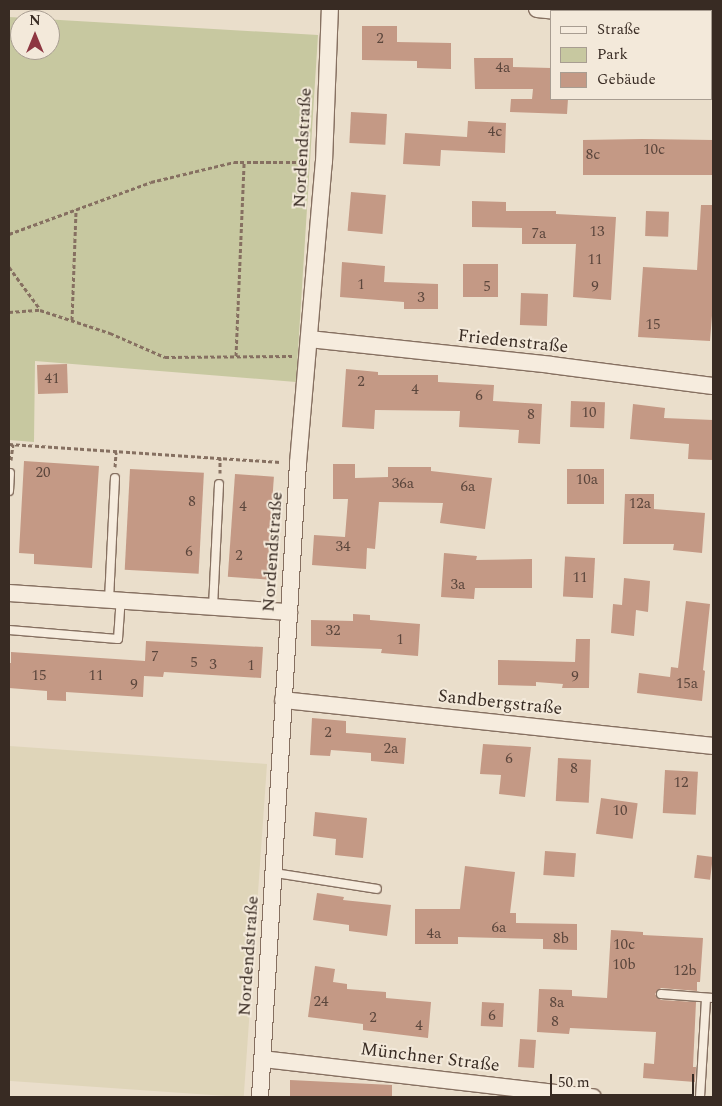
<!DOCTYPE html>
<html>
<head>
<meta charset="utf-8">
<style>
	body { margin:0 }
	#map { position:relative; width:722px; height:1106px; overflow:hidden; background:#eadecb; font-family:Spectral,serif }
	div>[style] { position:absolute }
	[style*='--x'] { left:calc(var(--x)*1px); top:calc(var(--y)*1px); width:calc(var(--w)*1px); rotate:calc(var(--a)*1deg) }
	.farmland>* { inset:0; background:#dfd5b9; transform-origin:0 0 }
	.green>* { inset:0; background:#c7c8a0 }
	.building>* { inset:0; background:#c49985; transform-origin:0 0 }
	.path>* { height:3px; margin-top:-1.5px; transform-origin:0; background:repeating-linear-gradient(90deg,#867061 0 4px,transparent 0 6.5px) }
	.roads { filter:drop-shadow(1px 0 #867061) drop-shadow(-1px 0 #867061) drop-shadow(0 1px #867061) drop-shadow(0 -1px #867061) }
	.service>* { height:8px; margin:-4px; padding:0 4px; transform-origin:4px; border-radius:4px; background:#f6ecde }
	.minor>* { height:16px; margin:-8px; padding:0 8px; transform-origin:8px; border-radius:8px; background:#f6ecde }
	span { translate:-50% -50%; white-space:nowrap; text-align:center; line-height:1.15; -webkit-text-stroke:4px #f3e9da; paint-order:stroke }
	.number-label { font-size:15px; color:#5b463c }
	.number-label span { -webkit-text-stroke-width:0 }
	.street-label { font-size:18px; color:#382b23 }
	.frame { position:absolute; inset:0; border:10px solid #382b23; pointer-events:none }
	.legend { position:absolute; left:550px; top:10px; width:162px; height:90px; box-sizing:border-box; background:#f3e9da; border:1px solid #a89d91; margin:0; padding:6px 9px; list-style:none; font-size:15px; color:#382b23 }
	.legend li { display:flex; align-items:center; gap:10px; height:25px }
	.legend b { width:25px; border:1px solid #a89d91 }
	.north { position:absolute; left:10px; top:10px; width:50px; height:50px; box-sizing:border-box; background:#f3e9da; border:1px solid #a89d91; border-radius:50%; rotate:0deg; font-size:14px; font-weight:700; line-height:20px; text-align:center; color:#382b23 }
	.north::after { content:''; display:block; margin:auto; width:18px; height:22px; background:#8e3741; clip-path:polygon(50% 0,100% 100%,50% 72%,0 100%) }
	.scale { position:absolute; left:550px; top:1074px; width:144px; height:22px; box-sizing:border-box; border:2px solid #382b23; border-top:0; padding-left:6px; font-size:15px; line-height:18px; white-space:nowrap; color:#382b23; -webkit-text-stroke:4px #f3e9da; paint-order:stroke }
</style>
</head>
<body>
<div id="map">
	<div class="farmland">
		<div style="left:267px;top:764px;width:334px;height:258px;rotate:94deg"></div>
	</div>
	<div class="green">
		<div style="clip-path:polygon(evenodd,9px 17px,318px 35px,296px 382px,35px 361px,34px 442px,9px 440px,9px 17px,20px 20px,50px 20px,50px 50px,20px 50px,20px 20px)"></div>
	</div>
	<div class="building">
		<div style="clip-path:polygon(362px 26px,397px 26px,397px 42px,451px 43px,451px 69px,417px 68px,417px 61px,362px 60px)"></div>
		<div style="clip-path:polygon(474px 58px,513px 58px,513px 67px,551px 68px,551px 99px,568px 99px,567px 114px,510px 112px,511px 99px,532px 99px,533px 89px,475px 89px)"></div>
		<div style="left:351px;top:112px;width:36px;height:31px;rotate:3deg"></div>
		<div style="clip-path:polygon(468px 121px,506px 123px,505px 153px,441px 150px,440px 166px,403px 164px,405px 133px,467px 137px)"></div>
		<div style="clip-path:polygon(642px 139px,713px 140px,713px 175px,583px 175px,583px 140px)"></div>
		<div style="left:351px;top:192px;width:35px;height:39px;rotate:5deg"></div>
		<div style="clip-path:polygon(472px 201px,506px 202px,506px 211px,556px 211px,556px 214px,616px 217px,611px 300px,573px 297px,576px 244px,522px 244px,522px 228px,472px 227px)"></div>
		<div style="clip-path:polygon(701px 205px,713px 205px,713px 303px,710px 341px,638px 337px,643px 267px,697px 270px)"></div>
		<div style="left:646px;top:211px;width:23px;height:25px;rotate:2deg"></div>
		<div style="clip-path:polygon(342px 262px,385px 266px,384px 282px,438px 284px,438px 309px,404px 309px,404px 302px,340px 297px)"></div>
		<div style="left:463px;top:264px;width:35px;height:33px"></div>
		<div style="left:521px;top:293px;width:27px;height:32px;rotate:2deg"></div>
		<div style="left:67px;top:364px;width:29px;height:30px;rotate:88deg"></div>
		<div style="clip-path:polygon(346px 369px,378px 372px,378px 375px,438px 375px,438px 382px,494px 385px,493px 401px,542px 404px,540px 444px,518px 443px,519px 430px,459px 427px,460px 411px,375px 410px,374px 429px,342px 427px)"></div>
		<div style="left:571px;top:401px;width:34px;height:26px;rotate:2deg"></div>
		<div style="clip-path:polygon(633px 404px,665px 408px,664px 418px,713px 420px,713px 460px,688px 459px,689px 444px,630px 439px)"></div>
		<div style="clip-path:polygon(24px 461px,99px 466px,92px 568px,34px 564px,34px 554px,19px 553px)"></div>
		<div style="clip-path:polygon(333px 464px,355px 464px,355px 478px,388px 477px,388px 467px,431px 467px,431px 471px,492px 478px,485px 529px,440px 523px,443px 503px,379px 502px,375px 549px,367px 548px,366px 569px,312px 565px,314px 535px,345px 537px,348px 499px,333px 499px)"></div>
		<div style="left:130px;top:469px;width:74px;height:101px;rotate:3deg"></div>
		<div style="left:567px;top:469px;width:37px;height:35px"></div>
		<div style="left:235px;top:474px;width:39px;height:103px;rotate:4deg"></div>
		<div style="clip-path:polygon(625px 494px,654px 494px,654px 509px,705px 513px,702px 553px,673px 550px,674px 544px,623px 544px)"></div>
		<div style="clip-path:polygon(444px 553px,477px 556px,476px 560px,532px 559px,532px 588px,475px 588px,474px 599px,441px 597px)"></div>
		<div style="left:595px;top:558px;width:40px;height:30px;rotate:93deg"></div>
		<div style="clip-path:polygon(624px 578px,650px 581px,648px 612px,636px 610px,634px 636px,611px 633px,613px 604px,622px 605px)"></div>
		<div style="clip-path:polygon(686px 601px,710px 604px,703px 670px,705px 671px,702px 701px,637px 693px,639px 673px,670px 677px,671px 667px,678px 668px)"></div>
		<div style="clip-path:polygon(353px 614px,370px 615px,370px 620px,420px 624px,418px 656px,381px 653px,382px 649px,311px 646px,311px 620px,353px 621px)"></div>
		<div style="clip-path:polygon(576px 639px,590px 639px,589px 688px,562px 688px,563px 684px,536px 682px,536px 686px,498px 685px,498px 660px,575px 662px)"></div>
		<div style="clip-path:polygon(146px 641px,263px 647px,261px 678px,164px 672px,163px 677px,144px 676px,143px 697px,66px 692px,66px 701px,47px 700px,47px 691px,9px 688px,9px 663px,11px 663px,11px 652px,145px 661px)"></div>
		<div style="clip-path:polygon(312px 718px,346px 721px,346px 733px,406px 738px,404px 764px,371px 761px,371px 753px,331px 750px,330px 756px,310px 755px)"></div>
		<div style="clip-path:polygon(483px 744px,531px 747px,525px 797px,499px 794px,501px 775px,480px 774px)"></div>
		<div style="left:558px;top:758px;width:33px;height:43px;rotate:3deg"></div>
		<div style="left:665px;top:770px;width:33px;height:43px;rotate:3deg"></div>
		<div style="left:601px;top:798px;width:37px;height:36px;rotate:8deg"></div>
		<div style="clip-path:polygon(315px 812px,367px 818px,363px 858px,335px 855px,336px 839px,313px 836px)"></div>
		<div style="left:545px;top:851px;width:31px;height:24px;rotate:4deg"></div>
		<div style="left:697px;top:855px;width:16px;height:23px;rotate:7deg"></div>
		<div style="clip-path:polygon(465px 866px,515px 872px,510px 913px,516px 913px,516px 923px,577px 924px,577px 950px,543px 949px,543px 939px,458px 937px,458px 944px,415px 944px,415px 909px,460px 909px)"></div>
		<div style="clip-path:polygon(317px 893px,344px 897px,343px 900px,391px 905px,387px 936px,349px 931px,349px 925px,313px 920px)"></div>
		<div style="clip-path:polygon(611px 930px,643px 932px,643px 935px,703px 938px,700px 982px,697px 982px,697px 991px,661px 988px,655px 994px,661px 1000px,696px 1002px,693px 1067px,696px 1067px,695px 1082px,643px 1078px,644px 1063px,654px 1064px,656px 1032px,570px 1028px,569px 1034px,537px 1032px,539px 989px,572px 990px,572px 996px,607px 998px)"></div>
		<div style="clip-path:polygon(315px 966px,335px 969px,333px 982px,347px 984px,347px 989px,386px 992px,386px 998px,431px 1002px,428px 1038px,363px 1030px,363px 1024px,308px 1017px)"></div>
		<div style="left:482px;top:1002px;width:22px;height:24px;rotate:3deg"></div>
		<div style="left:520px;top:1039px;width:16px;height:28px;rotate:4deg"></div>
		<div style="clip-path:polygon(290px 1080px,392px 1085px,392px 1097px,290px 1097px)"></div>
	</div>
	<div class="path">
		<div style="--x:9;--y:234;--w:151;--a:-20.1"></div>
		<div style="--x:151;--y:182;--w:85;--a:-13.5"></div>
		<div style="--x:234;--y:162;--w:74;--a:0"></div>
		<div style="--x:9;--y:267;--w:52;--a:53.6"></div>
		<div style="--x:9;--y:312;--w:31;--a:-4"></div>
		<div style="--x:40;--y:310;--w:74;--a:18.2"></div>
		<div style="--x:110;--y:333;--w:60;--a:23.6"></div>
		<div style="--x:165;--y:357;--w:127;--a:-0.5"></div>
		<div style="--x:72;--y:320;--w:111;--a:-87.9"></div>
		<div style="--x:236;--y:356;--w:194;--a:-87.6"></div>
		<div style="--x:9;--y:444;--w:272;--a:3.8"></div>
		<div style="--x:11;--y:460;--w:16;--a:-83"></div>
		<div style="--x:115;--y:467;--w:15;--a:-86"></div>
		<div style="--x:220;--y:473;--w:15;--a:-90"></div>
	</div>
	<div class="roads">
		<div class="service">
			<div style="--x:9;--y:491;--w:18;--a:-87"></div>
			<div style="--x:109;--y:600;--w:122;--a:-87.2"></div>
			<div style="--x:213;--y:607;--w:123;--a:-87.2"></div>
			<div style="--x:9;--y:630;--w:109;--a:4.7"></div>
			<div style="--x:118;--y:639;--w:39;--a:-86"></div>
			<div style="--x:275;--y:873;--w:103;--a:8.9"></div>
			<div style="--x:661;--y:994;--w:52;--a:4.4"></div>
			<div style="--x:700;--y:1097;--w:99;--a:-86.5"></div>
		</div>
		<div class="minor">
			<div style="--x:537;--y:9;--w:20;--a:6"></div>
			<div style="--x:711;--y:31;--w:2;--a:0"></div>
			<div style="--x:309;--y:339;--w:243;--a:6.1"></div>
			<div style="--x:551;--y:365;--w:163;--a:7.4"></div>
			<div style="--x:9;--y:593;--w:281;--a:3.9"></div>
			<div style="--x:283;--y:700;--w:432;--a:6.1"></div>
			<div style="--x:263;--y:1059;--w:332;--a:6.6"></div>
			<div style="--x:260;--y:1097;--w:635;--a:-86.57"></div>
			<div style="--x:298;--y:463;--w:302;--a:-85.1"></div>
			<div style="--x:324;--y:162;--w:153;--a:-87.8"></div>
		</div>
	</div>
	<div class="number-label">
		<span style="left:380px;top:39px">2</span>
		<span style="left:503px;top:68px">4a</span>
		<span style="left:495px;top:132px">4c</span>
		<span style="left:654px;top:150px">10c</span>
		<span style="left:593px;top:155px">8c</span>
		<span style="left:597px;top:232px">13</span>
		<span style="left:539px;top:234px">7a</span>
		<span style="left:595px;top:260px">11</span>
		<span style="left:361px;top:285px">1</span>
		<span style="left:487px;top:287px">5</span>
		<span style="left:595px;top:287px">9</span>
		<span style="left:421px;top:298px">3</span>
		<span style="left:653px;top:325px">15</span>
		<span style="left:52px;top:379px">41</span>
		<span style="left:361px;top:382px">2</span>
		<span style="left:415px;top:390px">4</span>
		<span style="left:479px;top:396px">6</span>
		<span style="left:589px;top:413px">10</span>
		<span style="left:531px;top:415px">8</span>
		<span style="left:43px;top:473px">20</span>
		<span style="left:587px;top:480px">10a</span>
		<span style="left:403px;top:484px">36a</span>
		<span style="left:468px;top:487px">6a</span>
		<span style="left:192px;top:502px">8</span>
		<span style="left:640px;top:504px">12a</span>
		<span style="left:243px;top:507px">4</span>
		<span style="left:343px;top:547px">34</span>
		<span style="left:189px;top:552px">6</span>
		<span style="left:239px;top:556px">2</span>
		<span style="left:580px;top:578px">11</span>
		<span style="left:458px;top:585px">3a</span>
		<span style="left:333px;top:631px">32</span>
		<span style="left:400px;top:640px">1</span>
		<span style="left:155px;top:657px">7</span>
		<span style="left:194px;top:663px">5</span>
		<span style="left:213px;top:665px">3</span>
		<span style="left:251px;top:666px">1</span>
		<span style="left:39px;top:676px">15</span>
		<span style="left:96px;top:676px">11</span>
		<span style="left:575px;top:677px">9</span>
		<span style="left:687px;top:684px">15a</span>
		<span style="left:134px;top:685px">9</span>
		<span style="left:328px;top:733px">2</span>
		<span style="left:391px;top:749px">2a</span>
		<span style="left:509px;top:759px">6</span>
		<span style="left:574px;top:769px">8</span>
		<span style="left:681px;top:783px">12</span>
		<span style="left:620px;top:811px">10</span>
		<span style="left:499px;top:928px">6a</span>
		<span style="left:434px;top:934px">4a</span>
		<span style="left:561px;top:939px">8b</span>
		<span style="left:624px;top:945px">10c</span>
		<span style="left:624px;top:965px">10b</span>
		<span style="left:685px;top:971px">12b</span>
		<span style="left:321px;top:1002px">24</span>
		<span style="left:557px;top:1003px">8a</span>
		<span style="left:492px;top:1016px">6</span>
		<span style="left:373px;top:1018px">2</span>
		<span style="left:555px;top:1022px">8</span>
		<span style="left:419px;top:1026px">4</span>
	</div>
	<div class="street-label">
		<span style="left:303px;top:148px;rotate:-87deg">Nordendstraße</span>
		<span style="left:513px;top:342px;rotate:6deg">Friedenstraße</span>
		<span style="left:273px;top:552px;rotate:-86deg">Nordendstraße</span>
		<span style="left:500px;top:703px;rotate:6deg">Sandbergstraße</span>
		<span style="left:249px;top:956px;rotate:-86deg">Nordendstraße</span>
		<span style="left:430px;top:1058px;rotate:7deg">Münchner Straße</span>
	</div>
	<div class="frame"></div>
	<ul class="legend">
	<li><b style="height:6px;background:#f6ecde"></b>Straße</li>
	<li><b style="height:14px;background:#c7c8a0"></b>Park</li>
	<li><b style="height:14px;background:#c49985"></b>Gebäude</li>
	</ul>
	<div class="north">N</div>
	<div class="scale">50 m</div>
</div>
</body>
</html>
